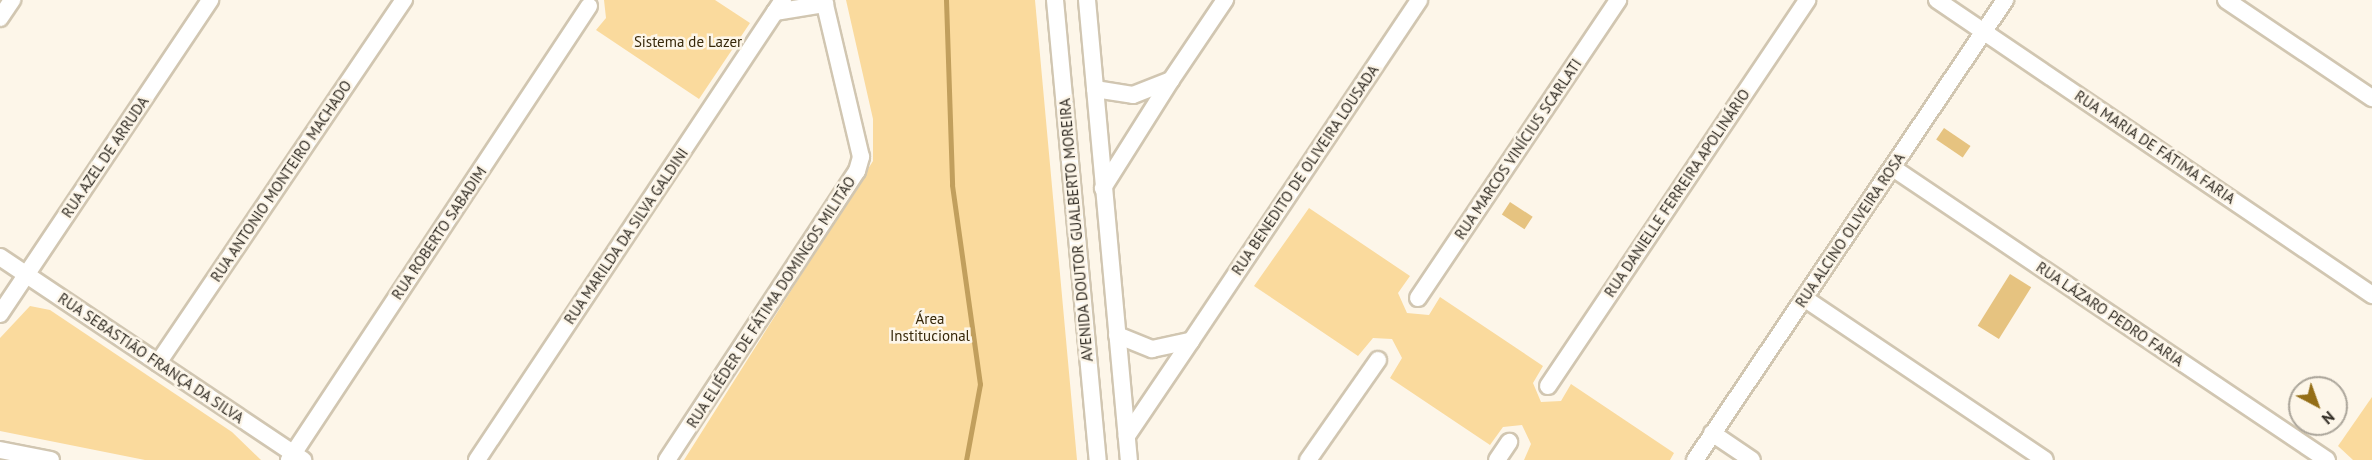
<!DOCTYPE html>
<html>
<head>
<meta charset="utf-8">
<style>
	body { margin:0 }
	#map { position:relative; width:2372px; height:460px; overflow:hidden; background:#fdf6e9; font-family:"PT Sans",sans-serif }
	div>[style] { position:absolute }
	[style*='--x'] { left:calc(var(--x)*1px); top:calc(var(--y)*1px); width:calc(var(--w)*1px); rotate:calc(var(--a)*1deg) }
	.green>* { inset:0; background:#fada9d }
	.stream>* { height:5px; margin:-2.5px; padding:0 2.5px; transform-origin:2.5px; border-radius:2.5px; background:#c19f5d }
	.building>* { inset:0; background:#e6c380; transform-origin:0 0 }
	.roads { filter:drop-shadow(2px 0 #d1c6b1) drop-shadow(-2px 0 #d1c6b1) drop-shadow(0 2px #d1c6b1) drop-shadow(0 -2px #d1c6b1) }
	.street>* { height:16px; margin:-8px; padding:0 8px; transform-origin:8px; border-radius:8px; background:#fff }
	span { translate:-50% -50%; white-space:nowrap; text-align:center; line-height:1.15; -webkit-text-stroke:5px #fdf6e9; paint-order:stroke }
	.park-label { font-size:15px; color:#362709 }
	.street-label { font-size:15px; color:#312c24 }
	.north { position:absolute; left:2288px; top:376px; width:60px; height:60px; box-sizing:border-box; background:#fdf6e9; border:2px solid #aba59a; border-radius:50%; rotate:139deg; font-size:16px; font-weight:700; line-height:24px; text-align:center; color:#312c24 }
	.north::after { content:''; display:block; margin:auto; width:21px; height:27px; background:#946e17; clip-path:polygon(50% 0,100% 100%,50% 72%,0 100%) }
</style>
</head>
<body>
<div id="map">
	<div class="green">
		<div style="clip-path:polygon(604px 0,715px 0,750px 23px,699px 99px,596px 30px,606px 18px)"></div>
		<div style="clip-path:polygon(846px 0,1035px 0,1077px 460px,684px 460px,873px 161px,873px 119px)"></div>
		<div style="clip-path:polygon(1309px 208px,1410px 276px,1398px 293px,1407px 313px,1429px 315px,1440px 297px,1543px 366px,1533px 383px,1541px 402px,1561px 401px,1571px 384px,1674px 453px,1670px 460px,1524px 460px,1531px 444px,1522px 425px,1503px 427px,1490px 445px,1390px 378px,1402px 358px,1392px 339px,1373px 338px,1358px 356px,1254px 286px)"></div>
		<div style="clip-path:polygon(30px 306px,50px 310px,232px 432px,261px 460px,145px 460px,0 431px,0 338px)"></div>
		<div style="clip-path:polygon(2372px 397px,2372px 460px,2353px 460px,2338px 446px)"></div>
	</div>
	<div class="stream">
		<div style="--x:946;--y:0;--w:185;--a:88.1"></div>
		<div style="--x:952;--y:185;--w:201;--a:82"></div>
		<div style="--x:980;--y:384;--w:77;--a:100.4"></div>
	</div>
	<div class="building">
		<div style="left:1944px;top:128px;width:32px;height:14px;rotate:34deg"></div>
		<div style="left:1510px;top:202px;width:27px;height:15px;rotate:33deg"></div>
		<div style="left:2010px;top:274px;width:25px;height:61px;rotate:32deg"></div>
	</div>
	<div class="roads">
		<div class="street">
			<div style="--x:783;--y:0;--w:14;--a:124"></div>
			<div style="--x:775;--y:12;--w:51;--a:-9.1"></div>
			<div style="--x:1055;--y:0;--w:462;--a:84.7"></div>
			<div style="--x:1087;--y:0;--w:462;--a:84.8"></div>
			<div style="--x:1937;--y:0;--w:526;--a:34.14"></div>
			<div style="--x:2226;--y:0;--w:176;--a:33.9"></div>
			<div style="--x:0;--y:18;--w:22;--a:-56"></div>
			<div style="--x:1171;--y:80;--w:97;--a:-56"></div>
			<div style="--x:1095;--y:89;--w:38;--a:9"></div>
			<div style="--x:1133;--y:95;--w:41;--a:-21.5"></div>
			<div style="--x:1171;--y:80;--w:128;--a:122.2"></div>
			<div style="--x:1893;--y:168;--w:523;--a:33.93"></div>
			<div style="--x:0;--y:257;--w:365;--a:33.8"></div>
			<div style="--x:1418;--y:298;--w:359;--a:-56.1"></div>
			<div style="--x:1804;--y:298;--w:290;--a:33.9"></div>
			<div style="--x:0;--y:314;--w:378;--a:-56.2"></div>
			<div style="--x:1117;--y:335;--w:38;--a:22"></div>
			<div style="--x:1152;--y:349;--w:40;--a:-12"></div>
			<div style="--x:1191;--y:341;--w:115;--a:124"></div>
			<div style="--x:1191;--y:341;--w:410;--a:-56.2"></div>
			<div style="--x:158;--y:363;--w:439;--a:-55.9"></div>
			<div style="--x:1548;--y:386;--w:465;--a:-56.1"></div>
			<div style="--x:1712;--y:433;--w:48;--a:34"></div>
			<div style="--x:0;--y:450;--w:52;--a:11.1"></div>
			<div style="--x:289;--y:460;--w:544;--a:-56.54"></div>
			<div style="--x:477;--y:460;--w:538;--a:-56.37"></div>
			<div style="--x:667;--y:460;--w:346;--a:-56.7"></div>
			<div style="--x:857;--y:171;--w:15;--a:-74"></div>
			<div style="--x:861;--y:157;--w:161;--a:-103.3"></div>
			<div style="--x:1308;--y:460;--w:122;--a:-55"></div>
			<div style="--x:1497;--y:460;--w:22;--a:-56"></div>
			<div style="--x:1695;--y:460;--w:555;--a:-56.02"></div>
		</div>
	</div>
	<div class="park-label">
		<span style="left:688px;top:42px">Sistema de Lazer</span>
		<span style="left:930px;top:327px">Área<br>Institucional</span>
	</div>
	<div class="street-label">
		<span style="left:2155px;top:147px;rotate:34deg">RUA MARIA DE FÁTIMA FARIA</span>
		<span style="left:1518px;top:149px;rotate:-56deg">RUA MARCOS VINÍCIUS SCARLATI</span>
		<span style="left:105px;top:157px;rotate:-56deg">RUA AZEL DE ARRUDA</span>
		<span style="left:1305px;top:170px;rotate:-56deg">RUA BENEDITO DE OLIVEIRA LOUSADA</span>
		<span style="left:281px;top:181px;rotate:-56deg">RUA ANTONIO MONTEIRO MACHADO</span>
		<span style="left:1677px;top:193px;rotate:-56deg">RUA DANIELLE FERREIRA APOLINÁRIO</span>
		<span style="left:1076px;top:230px;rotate:-95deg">AVENIDA DOUTOR GUALBERTO MOREIRA</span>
		<span style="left:1850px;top:230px;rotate:-56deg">RUA ALCINO OLIVEIRA ROSA</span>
		<span style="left:439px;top:233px;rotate:-56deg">RUA ROBERTO SABADIM</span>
		<span style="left:626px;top:236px;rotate:-56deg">RUA MARILDA DA SILVA GALDINI</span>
		<span style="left:771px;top:302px;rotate:-57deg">RUA ELIÉDER DE FÁTIMA DOMINGOS MILITÃO</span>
		<span style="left:2110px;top:314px;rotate:34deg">RUA LÁZARO PEDRO FARIA</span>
		<span style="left:151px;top:358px;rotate:34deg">RUA SEBASTIÃO FRANÇA DA SILVA</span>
	</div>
	<div class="north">N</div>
</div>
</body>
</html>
